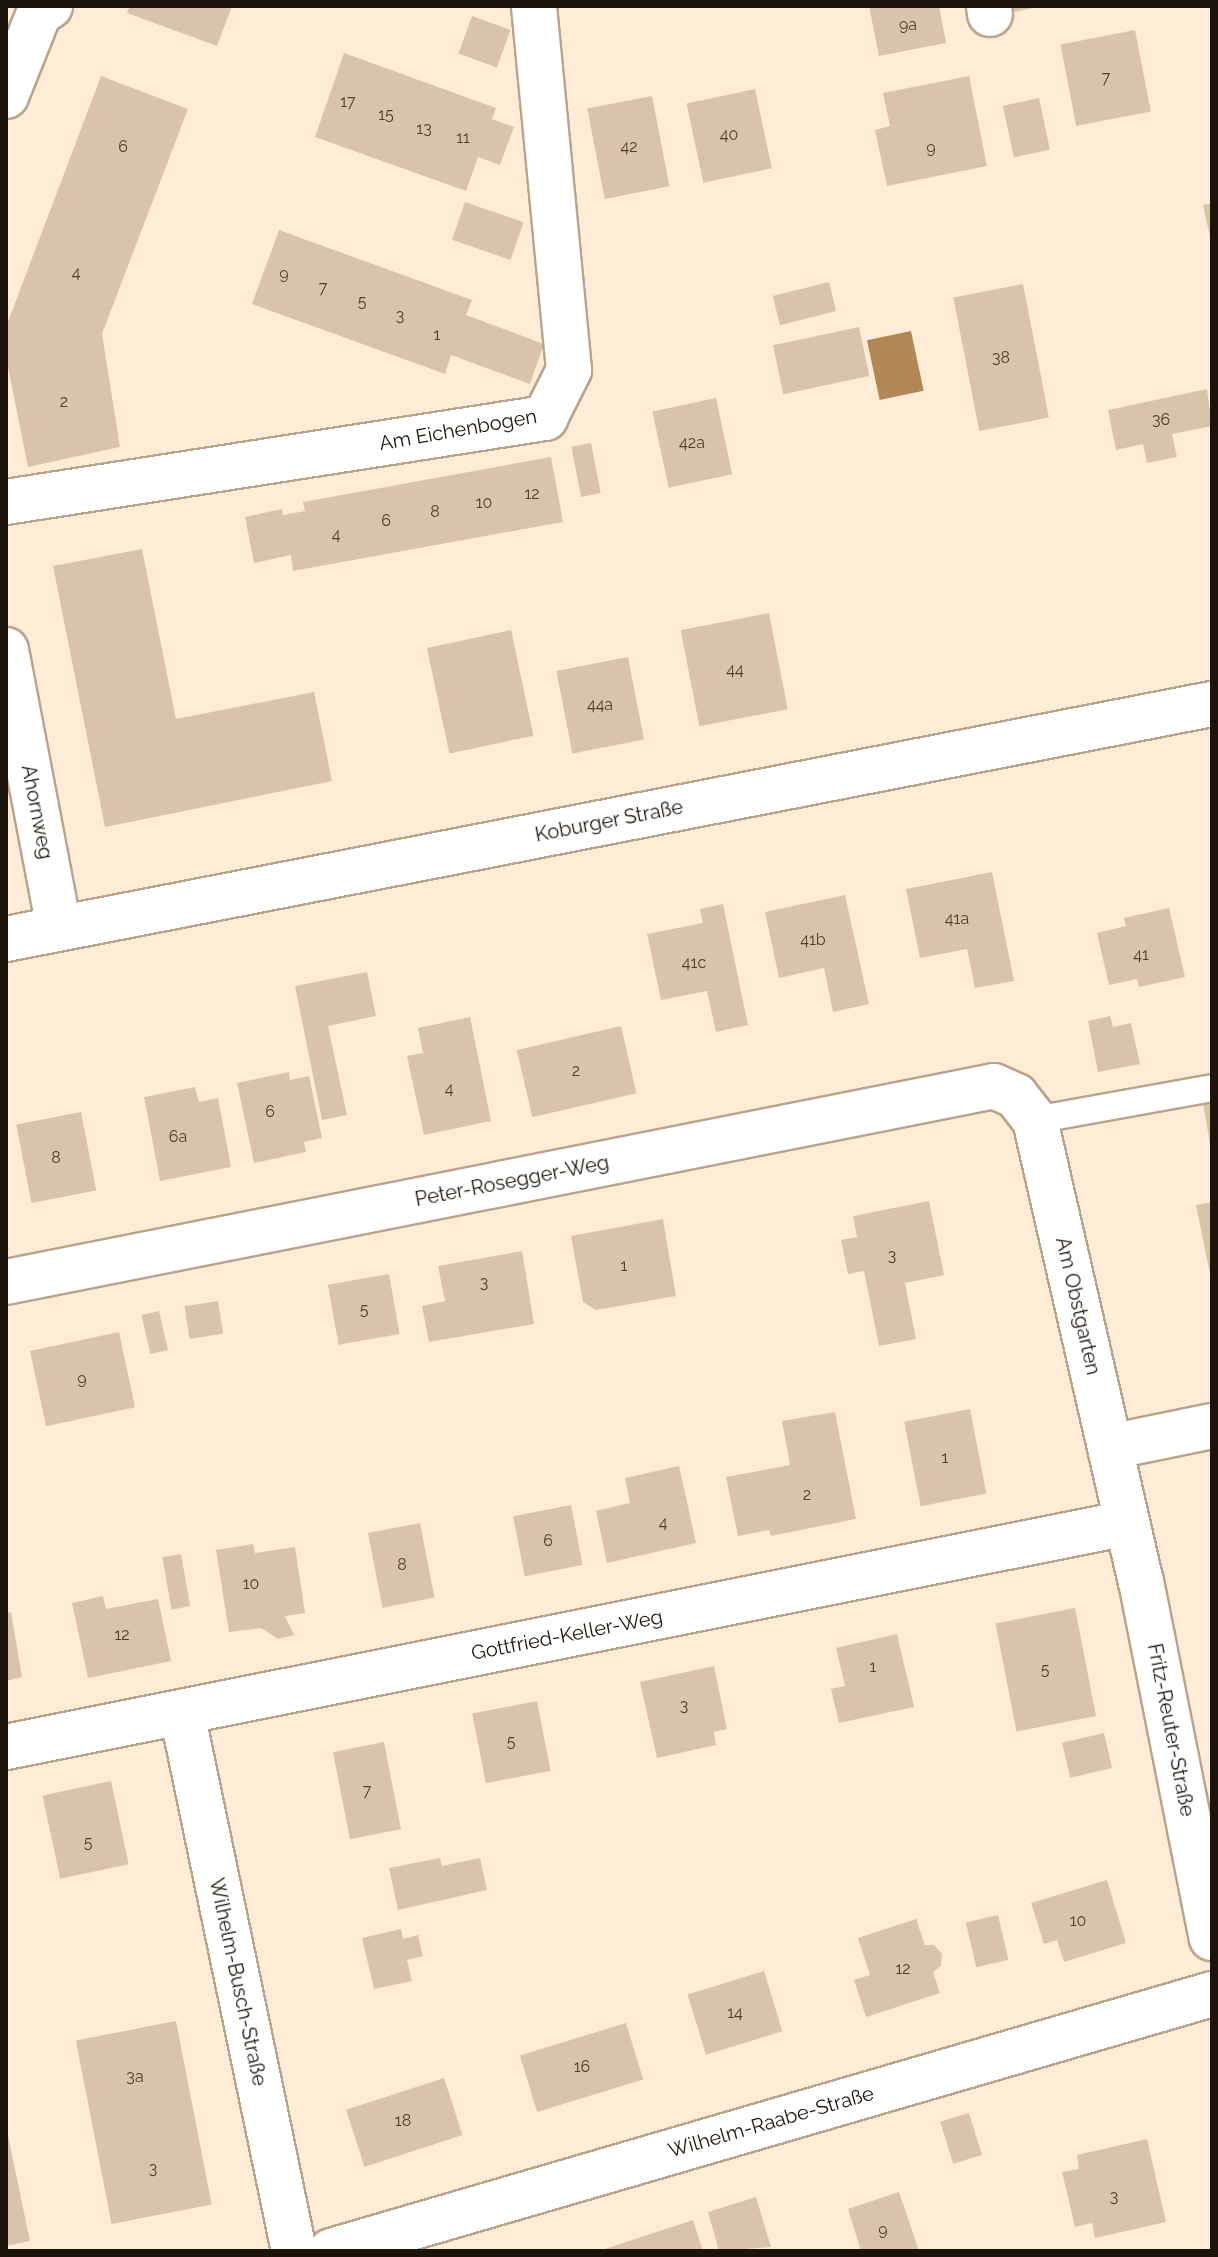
<!DOCTYPE html>
<html>
<head>
<meta charset="utf-8">
<style>
	body { margin:0 }
	#map { position:relative; width:1218px; height:2257px; overflow:hidden; background:#ffecd7; font-family:Raleway,sans-serif }
	div>[style] { position:absolute }
	[style*='--x'] { left:calc(var(--x)*1px); top:calc(var(--y)*1px); width:calc(var(--w)*1px); rotate:calc(var(--a)*1deg) }
	.water>* { inset:0; background:#b38755; transform-origin:0 0 }
	.building>* { inset:0; background:#dac3ab; transform-origin:0 0 }
	.roads { filter:drop-shadow(2px 0 #b9a38b) drop-shadow(-2px 0 #b9a38b) drop-shadow(0 2px #b9a38b) drop-shadow(0 -2px #b9a38b) }
	.lane>* { height:26px; margin:-13px; padding:0 13px; transform-origin:13px; border-radius:13px; background:#fff }
	.street>* { height:44px; margin:-22px; padding:0 22px; transform-origin:22px; border-radius:22px; background:#fff }
	.secondary>* { height:44px; margin:-22px; padding:0 22px; transform-origin:22px; border-radius:22px; background:#fff }
	span { translate:-50% -50%; white-space:nowrap; text-align:center; line-height:1.15; -webkit-text-stroke:6px #fff; paint-order:stroke }
	.number-label { font-size:16px; color:#4c4033 }
	.number-label span { -webkit-text-stroke-width:0 }
	.street-label { font-size:20px; color:#1c140b }
	.frame { position:absolute; inset:0; border:8px solid #1c140b; pointer-events:none }
</style>
</head>
<body>
<div id="map">
	<div class="water">
		<div style="left:911px;top:331px;width:61px;height:45px;rotate:78deg"></div>
	</div>
	<div class="building">
		<div style="clip-path:polygon(130px 6px,232px 6px,217px 46px,127px 13px)"></div>
		<div style="clip-path:polygon(869px 6px,939px 6px,946px 43px,879px 56px)"></div>
		<div style="clip-path:polygon(1013px 6px,1037px 6px,1037px 7px,1014px 12px)"></div>
		<div style="left:472px;top:16px;width:41px;height:40px;rotate:20deg"></div>
		<div style="left:1135px;top:30px;width:83px;height:76px;rotate:79deg"></div>
		<div style="clip-path:polygon(344px 53px,496px 108px,492px 119px,514px 127px,500px 165px,478px 157px,466px 191px,315px 137px)"></div>
		<div style="clip-path:polygon(101px 76px,188px 109px,102px 334px,120px 447px,28px 467px,6px 357px,6px 327px)"></div>
		<div style="clip-path:polygon(969px 76px,987px 166px,887px 186px,875px 130px,890px 126px,883px 93px)"></div>
		<div style="left:755px;top:89px;width:81px;height:70px;rotate:78deg"></div>
		<div style="left:652px;top:96px;width:92px;height:66px;rotate:79deg"></div>
		<div style="left:1039px;top:98px;width:53px;height:37px;rotate:78deg"></div>
		<div style="left:465px;top:202px;width:62px;height:40px;rotate:19deg"></div>
		<div style="clip-path:polygon(1212px 203px,1212px 241px,1211px 241px,1203px 205px)"></div>
		<div style="clip-path:polygon(279px 230px,472px 300px,466px 315px,544px 344px,530px 384px,451px 355px,445px 374px,252px 304px)"></div>
		<div style="left:829px;top:282px;width:30px;height:58px;rotate:76deg"></div>
		<div style="left:1023px;top:284px;width:136px;height:71px;rotate:79deg"></div>
		<div style="left:859px;top:327px;width:50px;height:88px;rotate:78deg"></div>
		<div style="clip-path:polygon(1207px 389px,1212px 426px,1172px 434px,1177px 457px,1147px 463px,1143px 444px,1116px 450px,1108px 410px)"></div>
		<div style="left:716px;top:398px;width:78px;height:65px;rotate:78deg"></div>
		<div style="left:591px;top:443px;width:51px;height:20px;rotate:79deg"></div>
		<div style="clip-path:polygon(551px 457px,563px 522px,293px 571px,291px 555px,254px 563px,245px 517px,282px 509px,283px 515px,305px 511px,303px 502px)"></div>
		<div style="clip-path:polygon(142px 549px,176px 719px,314px 692px,332px 781px,105px 827px,53px 566px)"></div>
		<div style="left:769px;top:613px;width:98px;height:90px;rotate:79deg"></div>
		<div style="left:511px;top:630px;width:108px;height:86px;rotate:78deg"></div>
		<div style="left:628px;top:657px;width:84px;height:73px;rotate:79deg"></div>
		<div style="clip-path:polygon(992px 872px,1014px 981px,975px 988px,967px 949px,920px 958px,906px 889px)"></div>
		<div style="clip-path:polygon(845px 895px,869px 1004px,833px 1012px,824px 968px,779px 978px,765px 912px)"></div>
		<div style="clip-path:polygon(723px 904px,748px 1025px,716px 1032px,707px 991px,661px 1000px,647px 934px,703px 923px,700px 909px)"></div>
		<div style="clip-path:polygon(1169px 908px,1185px 977px,1139px 987px,1137px 979px,1109px 985px,1097px 933px,1126px 926px,1124px 918px)"></div>
		<div style="clip-path:polygon(367px 972px,376px 1016px,328px 1026px,347px 1115px,322px 1120px,295px 986px)"></div>
		<div style="clip-path:polygon(1110px 1016px,1113px 1027px,1131px 1023px,1140px 1064px,1098px 1072px,1088px 1021px)"></div>
		<div style="clip-path:polygon(470px 1017px,491px 1121px,424px 1135px,407px 1056px,423px 1053px,418px 1028px)"></div>
		<div style="left:621px;top:1026px;width:69px;height:107px;rotate:77deg"></div>
		<div style="clip-path:polygon(289px 1072px,290px 1080px,309px 1076px,322px 1138px,304px 1142px,306px 1152px,254px 1163px,237px 1083px)"></div>
		<div style="clip-path:polygon(195px 1087px,199px 1102px,218px 1098px,231px 1167px,160px 1181px,144px 1097px)"></div>
		<div style="clip-path:polygon(1212px 1101px,1212px 1144px,1210px 1144px,1203px 1103px)"></div>
		<div style="left:81px;top:1112px;width:80px;height:66px;rotate:79deg"></div>
		<div style="clip-path:polygon(929px 1201px,944px 1275px,905px 1283px,916px 1339px,879px 1346px,864px 1271px,848px 1274px,841px 1240px,857px 1237px,853px 1216px)"></div>
		<div style="clip-path:polygon(1212px 1202px,1212px 1279px,1211px 1279px,1196px 1205px)"></div>
		<div style="clip-path:polygon(663px 1219px,676px 1296px,596px 1310px,583px 1302px,571px 1236px)"></div>
		<div style="clip-path:polygon(522px 1251px,534px 1324px,429px 1342px,422px 1306px,445px 1301px,438px 1266px)"></div>
		<div style="left:389px;top:1274px;width:61px;height:62px;rotate:80deg"></div>
		<div style="left:218px;top:1301px;width:33px;height:34px;rotate:81deg"></div>
		<div style="left:159px;top:1311px;width:40px;height:18px;rotate:77deg"></div>
		<div style="left:119px;top:1332px;width:77px;height:91px;rotate:78deg"></div>
		<div style="left:970px;top:1409px;width:86px;height:67px;rotate:79deg"></div>
		<div style="clip-path:polygon(835px 1412px,856px 1519px,771px 1536px,769px 1530px,738px 1536px,726px 1477px,790px 1465px,782px 1421px)"></div>
		<div style="clip-path:polygon(679px 1466px,696px 1543px,607px 1563px,596px 1511px,630px 1503px,625px 1478px)"></div>
		<div style="left:571px;top:1505px;width:61px;height:59px;rotate:79deg"></div>
		<div style="left:420px;top:1523px;width:76px;height:53px;rotate:79deg"></div>
		<div style="clip-path:polygon(253px 1544px,255px 1553px,295px 1547px,305px 1613px,285px 1616px,294px 1635px,278px 1639px,261px 1628px,229px 1632px,216px 1550px)"></div>
		<div style="left:181px;top:1554px;width:53px;height:19px;rotate:80deg"></div>
		<div style="clip-path:polygon(103px 1596px,106px 1609px,158px 1599px,171px 1661px,88px 1678px,72px 1603px)"></div>
		<div style="left:1075px;top:1608px;width:110px;height:81px;rotate:79deg"></div>
		<div style="clip-path:polygon(11px 1612px,22px 1677px,6px 1681px,6px 1613px)"></div>
		<div style="clip-path:polygon(897px 1634px,914px 1707px,839px 1723px,831px 1689px,845px 1686px,836px 1648px)"></div>
		<div style="clip-path:polygon(714px 1666px,727px 1729px,714px 1732px,716px 1745px,657px 1758px,640px 1682px)"></div>
		<div style="left:537px;top:1701px;width:71px;height:66px;rotate:79deg"></div>
		<div style="left:1104px;top:1733px;width:36px;height:43px;rotate:77deg"></div>
		<div style="left:384px;top:1742px;width:89px;height:52px;rotate:79deg"></div>
		<div style="left:111px;top:1781px;width:85px;height:70px;rotate:78deg"></div>
		<div style="clip-path:polygon(440px 1858px,442px 1866px,480px 1858px,487px 1890px,398px 1910px,389px 1868px)"></div>
		<div style="clip-path:polygon(1107px 1880px,1126px 1943px,1064px 1962px,1057px 1940px,1044px 1944px,1031px 1903px)"></div>
		<div style="left:998px;top:1915px;width:46px;height:33px;rotate:77deg"></div>
		<div style="clip-path:polygon(916px 1919px,925px 1945px,934px 1945px,942px 1954px,941px 1966px,933px 1972px,940px 1993px,866px 2017px,854px 1980px,870px 1975px,858px 1938px)"></div>
		<div style="clip-path:polygon(401px 1929px,403px 1939px,418px 1935px,423px 1956px,407px 1960px,412px 1981px,374px 1989px,362px 1938px)"></div>
		<div style="left:764px;top:1971px;width:63px;height:80px;rotate:73deg"></div>
		<div style="left:176px;top:2021px;width:187px;height:102px;rotate:79deg"></div>
		<div style="left:626px;top:2023px;width:59px;height:111px;rotate:73deg"></div>
		<div style="left:444px;top:2078px;width:60px;height:103px;rotate:72deg"></div>
		<div style="left:969px;top:2113px;width:44px;height:30px;rotate:73deg"></div>
		<div style="clip-path:polygon(6px 2126px,30px 2241px,6px 2246px)"></div>
		<div style="clip-path:polygon(1147px 2139px,1166px 2222px,1095px 2238px,1092px 2223px,1075px 2227px,1062px 2172px,1079px 2169px,1077px 2155px)"></div>
		<div style="clip-path:polygon(899px 2192px,919px 2251px,861px 2251px,848px 2209px)"></div>
		<div style="clip-path:polygon(756px 2197px,771px 2247px,719px 2251px,708px 2212px)"></div>
		<div style="clip-path:polygon(693px 2220px,703px 2251px,602px 2251px,602px 2250px)"></div>
	</div>
	<div class="roads">
		<div class="lane">
			<div style="--x:1035;--y:1120;--w:180;--a:-10.2"></div>
		</div>
		<div class="street">
			<div style="--x:989;--y:6;--w:8;--a:83"></div>
			<div style="--x:6;--y:96;--w:89;--a:-68.3"></div>
			<div style="--x:39;--y:13;--w:13;--a:-32"></div>
			<div style="--x:6;--y:502;--w:546;--a:-8.86"></div>
			<div style="--x:545;--y:418;--w:54;--a:-63.4"></div>
			<div style="--x:569;--y:370;--w:366;--a:-95.5"></div>
			<div style="--x:6;--y:650;--w:282;--a:79.2"></div>
			<div style="--x:6;--y:1282;--w:1007;--a:-11.22"></div>
			<div style="--x:994;--y:1086;--w:24;--a:24"></div>
			<div style="--x:1016;--y:1096;--w:31;--a:52"></div>
			<div style="--x:1035;--y:1120;--w:473;--a:77.1"></div>
			<div style="--x:1141;--y:1581;--w:364;--a:78.8"></div>
			<div style="--x:1110;--y:1447;--w:104;--a:-11.6"></div>
			<div style="--x:182;--y:1713;--w:550;--a:78.24"></div>
			<div style="--x:6;--y:1747;--w:1143;--a:-11.3"></div>
			<div style="--x:331;--y:2251;--w:918;--a:-16.26"></div>
		</div>
		<div class="secondary">
			<div style="--x:6;--y:939;--w:1229;--a:-11.03"></div>
		</div>
	</div>
	<div class="number-label">
		<span style="left:908px;top:25px">9a</span>
		<span style="left:1106px;top:78px">7</span>
		<span style="left:348px;top:102px">17</span>
		<span style="left:386px;top:115px">15</span>
		<span style="left:424px;top:129px">13</span>
		<span style="left:729px;top:135px">40</span>
		<span style="left:463px;top:138px">11</span>
		<span style="left:123px;top:147px">6</span>
		<span style="left:629px;top:147px">42</span>
		<span style="left:931px;top:148px">9</span>
		<span style="left:76px;top:273px">4</span>
		<span style="left:284px;top:274px">9</span>
		<span style="left:323px;top:288px">7</span>
		<span style="left:362px;top:302px">5</span>
		<span style="left:400px;top:316px">3</span>
		<span style="left:437px;top:335px">1</span>
		<span style="left:1001px;top:358px">38</span>
		<span style="left:64px;top:402px">2</span>
		<span style="left:1161px;top:420px">36</span>
		<span style="left:692px;top:443px">42a</span>
		<span style="left:532px;top:494px">12</span>
		<span style="left:484px;top:503px">10</span>
		<span style="left:435px;top:512px">8</span>
		<span style="left:386px;top:521px">6</span>
		<span style="left:336px;top:535px">4</span>
		<span style="left:735px;top:670px">44</span>
		<span style="left:600px;top:705px">44a</span>
		<span style="left:957px;top:919px">41a</span>
		<span style="left:813px;top:940px">41b</span>
		<span style="left:1141px;top:955px">41</span>
		<span style="left:694px;top:963px">41c</span>
		<span style="left:576px;top:1071px">2</span>
		<span style="left:449px;top:1089px">4</span>
		<span style="left:270px;top:1112px">6</span>
		<span style="left:178px;top:1137px">6a</span>
		<span style="left:56px;top:1158px">8</span>
		<span style="left:892px;top:1256px">3</span>
		<span style="left:624px;top:1266px">1</span>
		<span style="left:484px;top:1283px">3</span>
		<span style="left:364px;top:1310px">5</span>
		<span style="left:82px;top:1379px">9</span>
		<span style="left:945px;top:1458px">1</span>
		<span style="left:807px;top:1495px">2</span>
		<span style="left:663px;top:1523px">4</span>
		<span style="left:548px;top:1541px">6</span>
		<span style="left:402px;top:1565px">8</span>
		<span style="left:251px;top:1584px">10</span>
		<span style="left:122px;top:1635px">12</span>
		<span style="left:873px;top:1667px">1</span>
		<span style="left:1045px;top:1670px">5</span>
		<span style="left:684px;top:1706px">3</span>
		<span style="left:511px;top:1742px">5</span>
		<span style="left:367px;top:1791px">7</span>
		<span style="left:88px;top:1843px">5</span>
		<span style="left:1078px;top:1921px">10</span>
		<span style="left:903px;top:1969px">12</span>
		<span style="left:735px;top:2013px">14</span>
		<span style="left:582px;top:2067px">16</span>
		<span style="left:135px;top:2077px">3a</span>
		<span style="left:403px;top:2121px">18</span>
		<span style="left:153px;top:2169px">3</span>
		<span style="left:1114px;top:2197px">3</span>
		<span style="left:883px;top:2230px">9</span>
	</div>
	<div class="street-label">
		<span style="left:458px;top:430px;rotate:-10deg">Am Eichenbogen</span>
		<span style="left:37px;top:812px;rotate:79deg">Ahornweg</span>
		<span style="left:609px;top:821px;rotate:-11deg">Koburger Straße</span>
		<span style="left:512px;top:1181px;rotate:-11deg">Peter-Rosegger-Weg</span>
		<span style="left:1078px;top:1306px;rotate:77deg">Am Obstgarten</span>
		<span style="left:567px;top:1635px;rotate:-11deg">Gottfried-Keller-Weg</span>
		<span style="left:1171px;top:1730px;rotate:79deg">Fritz-Reuter-Straße</span>
		<span style="left:238px;top:1982px;rotate:78deg">Wilhelm-Busch-Straße</span>
		<span style="left:771px;top:2122px;rotate:-16deg">Wilhelm-Raabe-Straße</span>
	</div>
	<div class="frame"></div>
</div>
</body>
</html>
